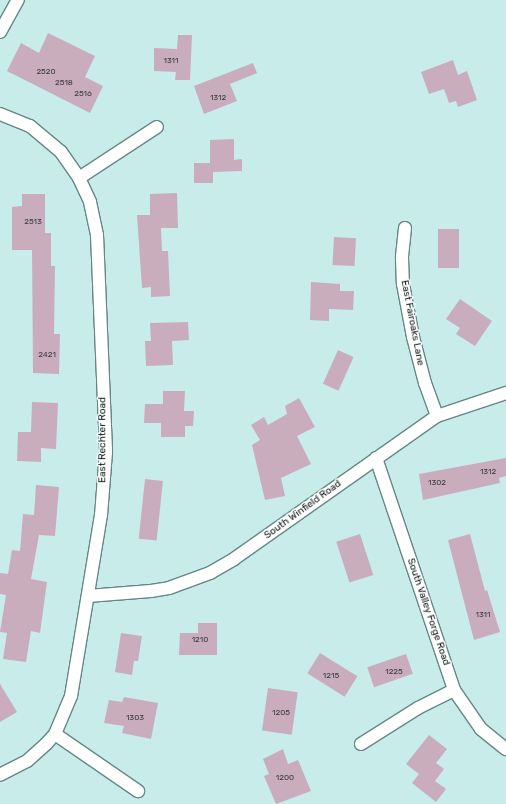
<!DOCTYPE html>
<html>
<head>
<meta charset="utf-8">
<style>
	body { margin:0 }
	#map { position:relative; width:506px; height:804px; overflow:hidden; background:#c7ecea; font-family:Rubik,sans-serif }
	div>[style] { position:absolute }
	[style*='--x'] { left:calc(var(--x)*1px); top:calc(var(--y)*1px); width:calc(var(--w)*1px); rotate:calc(var(--a)*1deg) }
	.building>* { inset:0; background:#c9adbd; transform-origin:0 0 }
	.roads { filter:drop-shadow(1px 0 #658785) drop-shadow(-1px 0 #658785) drop-shadow(0 1px #658785) drop-shadow(0 -1px #658785) }
	.minor>* { height:12px; margin:-6px; padding:0 6px; transform-origin:6px; border-radius:6px; background:#fff }
	span { translate:-50% -50%; white-space:nowrap; text-align:center; line-height:1.15; -webkit-text-stroke:3px #fff; paint-order:stroke }
	.number-label { font-size:8px; color:#383b3e }
	.number-label span { -webkit-text-stroke-width:0 }
	.street-label { font-size:10px; color:#071514 }
</style>
</head>
<body>
<div id="map">
	<div class="building">
		<div style="clip-path:polygon(48px 33px,95px 56px,85px 77px,103px 86px,90px 113px,7px 71px,21px 43px,39px 53px)"></div>
		<div style="clip-path:polygon(178px 35px,192px 35px,190px 80px,175px 80px,176px 72px,154px 71px,154px 48px,177px 49px)"></div>
		<div style="clip-path:polygon(453px 60px,458px 75px,467px 71px,477px 100px,458px 107px,456px 101px,449px 103px,444px 89px,429px 94px,421px 72px)"></div>
		<div style="clip-path:polygon(253px 63px,257px 73px,230px 84px,237px 101px,204px 114px,194px 86px)"></div>
		<div style="clip-path:polygon(234px 139px,234px 160px,242px 159px,242px 171px,213px 172px,213px 183px,194px 183px,194px 163px,210px 163px,210px 140px)"></div>
		<div style="clip-path:polygon(177px 193px,178px 228px,161px 228px,162px 251px,168px 251px,170px 296px,151px 297px,151px 287px,142px 288px,137px 215px,150px 215px,150px 194px)"></div>
		<div style="clip-path:polygon(22px 194px,45px 194px,45px 233px,51px 233px,51px 266px,55px 266px,54px 334px,60px 334px,59px 374px,33px 373px,32px 250px,12px 250px,12px 207px,22px 206px)"></div>
		<div style="left:438px;top:229px;width:21px;height:39px"></div>
		<div style="left:334px;top:237px;width:22px;height:28px;rotate:3deg"></div>
		<div style="clip-path:polygon(311px 282px,340px 284px,340px 291px,354px 291px,353px 310px,329px 309px,329px 321px,310px 320px)"></div>
		<div style="clip-path:polygon(460px 299px,492px 321px,475px 346px,456px 334px,460px 328px,446px 319px)"></div>
		<div style="clip-path:polygon(188px 322px,189px 340px,172px 341px,173px 365px,146px 366px,145px 341px,151px 341px,150px 323px)"></div>
		<div style="left:338px;top:350px;width:17px;height:37px;rotate:24deg"></div>
		<div style="clip-path:polygon(163px 391px,185px 391px,184px 411px,194px 411px,193px 426px,185px 426px,185px 437px,161px 437px,161px 423px,144px 423px,145px 404px,163px 404px)"></div>
		<div style="clip-path:polygon(299px 398px,315px 427px,297px 436px,311px 464px,281px 478px,285px 496px,265px 500px,252px 445px,260px 440px,251px 425px,264px 417px,268px 425px,287px 414px,285px 406px)"></div>
		<div style="clip-path:polygon(32px 402px,58px 403px,56px 449px,41px 448px,41px 462px,17px 461px,18px 432px,31px 432px)"></div>
		<div style="clip-path:polygon(506px 458px,506px 476px,499px 478px,500px 483px,423px 500px,419px 474px)"></div>
		<div style="left:145px;top:479px;width:18px;height:60px;rotate:6deg"></div>
		<div style="clip-path:polygon(36px 485px,59px 487px,55px 536px,39px 535px,31px 579px,47px 582px,40px 633px,31px 631px,26px 662px,3px 659px,7px 633px,0 632px,6px 595px,0 594px,0 573px,8px 574px,12px 550px,20px 551px,23px 514px,34px 515px)"></div>
		<div style="left:360px;top:534px;width:43px;height:25px;rotate:72deg"></div>
		<div style="clip-path:polygon(470px 534px,485px 591px,487px 590px,500px 632px,474px 640px,448px 540px)"></div>
		<div style="clip-path:polygon(198px 623px,217px 623px,217px 655px,179px 655px,180px 633px,198px 633px)"></div>
		<div style="clip-path:polygon(121px 633px,142px 636px,138px 661px,134px 661px,132px 675px,115px 672px)"></div>
		<div style="left:320px;top:653px;width:44px;height:24px;rotate:32deg"></div>
		<div style="left:406px;top:654px;width:21px;height:41px;rotate:71deg"></div>
		<div style="clip-path:polygon(0 684px,17px 712px,0 722px)"></div>
		<div style="left:268px;top:688px;width:30px;height:43px;rotate:8deg"></div>
		<div style="clip-path:polygon(124px 697px,158px 703px,151px 739px,122px 733px,124px 726px,104px 723px,109px 700px,122px 702px)"></div>
		<div style="clip-path:polygon(429px 735px,447px 749px,436px 763px,444px 769px,435px 781px,446px 789px,436px 802px,412px 783px,419px 774px,406px 764px)"></div>
		<div style="clip-path:polygon(283px 749px,288px 764px,298px 760px,311px 791px,276px 804px,264px 776px,269px 774px,263px 759px)"></div>
	</div>
	<div class="roads">
		<div class="minor">
			<div style="--x:0;--y:32;--w:37;--a:-61"></div>
			<div style="--x:0;--y:114;--w:32;--a:22"></div>
			<div style="--x:30;--y:126;--w:40;--a:40"></div>
			<div style="--x:61;--y:152;--w:32;--a:55"></div>
			<div style="--x:79;--y:178;--w:26;--a:65"></div>
			<div style="--x:90;--y:202;--w:34;--a:78"></div>
			<div style="--x:97;--y:235;--w:217;--a:87.6"></div>
			<div style="--x:106;--y:452;--w:63;--a:94.5"></div>
			<div style="--x:101;--y:515;--w:183;--a:99.4"></div>
			<div style="--x:71;--y:696;--w:41;--a:112.8"></div>
			<div style="--x:55;--y:734;--w:13;--a:132"></div>
			<div style="--x:46;--y:744;--w:25;--a:138"></div>
			<div style="--x:27;--y:761;--w:30;--a:153"></div>
			<div style="--x:79;--y:178;--w:93;--a:-33.2"></div>
			<div style="--x:405;--y:228;--w:30;--a:96"></div>
			<div style="--x:402;--y:258;--w:26;--a:88"></div>
			<div style="--x:403;--y:284;--w:54;--a:79.3"></div>
			<div style="--x:413;--y:337;--w:48;--a:75.4"></div>
			<div style="--x:425;--y:383;--w:35;--a:70"></div>
			<div style="--x:376;--y:458;--w:245;--a:71.4"></div>
			<div style="--x:454;--y:690;--w:47;--a:55.3"></div>
			<div style="--x:481;--y:729;--w:32;--a:39"></div>
			<div style="--x:88;--y:596;--w:63;--a:-4.5"></div>
			<div style="--x:151;--y:591;--w:18;--a:-9"></div>
			<div style="--x:169;--y:588;--w:44;--a:-20.1"></div>
			<div style="--x:210;--y:573;--w:28;--a:-30"></div>
			<div style="--x:234;--y:559;--w:248;--a:-35.2"></div>
			<div style="--x:437;--y:416;--w:73;--a:-18.4"></div>
			<div style="--x:55;--y:734;--w:101;--a:34.5"></div>
			<div style="--x:361;--y:744;--w:67;--a:-32.3"></div>
			<div style="--x:418;--y:708;--w:40;--a:-26.6"></div>
		</div>
	</div>
	<div class="number-label">
		<span style="left:171px;top:61px">1311</span>
		<span style="left:46px;top:72px">2520</span>
		<span style="left:64px;top:83px">2518</span>
		<span style="left:83px;top:94px">2516</span>
		<span style="left:218px;top:98px">1312</span>
		<span style="left:33px;top:222px">2513</span>
		<span style="left:47px;top:355px">2421</span>
		<span style="left:488px;top:472px">1312</span>
		<span style="left:437px;top:483px">1302</span>
		<span style="left:483px;top:615px">1311</span>
		<span style="left:200px;top:640px">1210</span>
		<span style="left:394px;top:672px">1225</span>
		<span style="left:331px;top:676px">1215</span>
		<span style="left:281px;top:713px">1205</span>
		<span style="left:135px;top:718px">1303</span>
		<span style="left:285px;top:778px">1200</span>
	</div>
	<div class="street-label">
		<span style="left:412px;top:323px;rotate:79deg">East Fairoaks Lane</span>
		<span style="left:103px;top:440px;rotate:-90deg">East Rechter Road</span>
		<span style="left:303px;top:510px;rotate:-36deg">South Winfield Road</span>
		<span style="left:428px;top:612px;rotate:71deg">South Valley Forge Road</span>
	</div>
</div>
</body>
</html>
